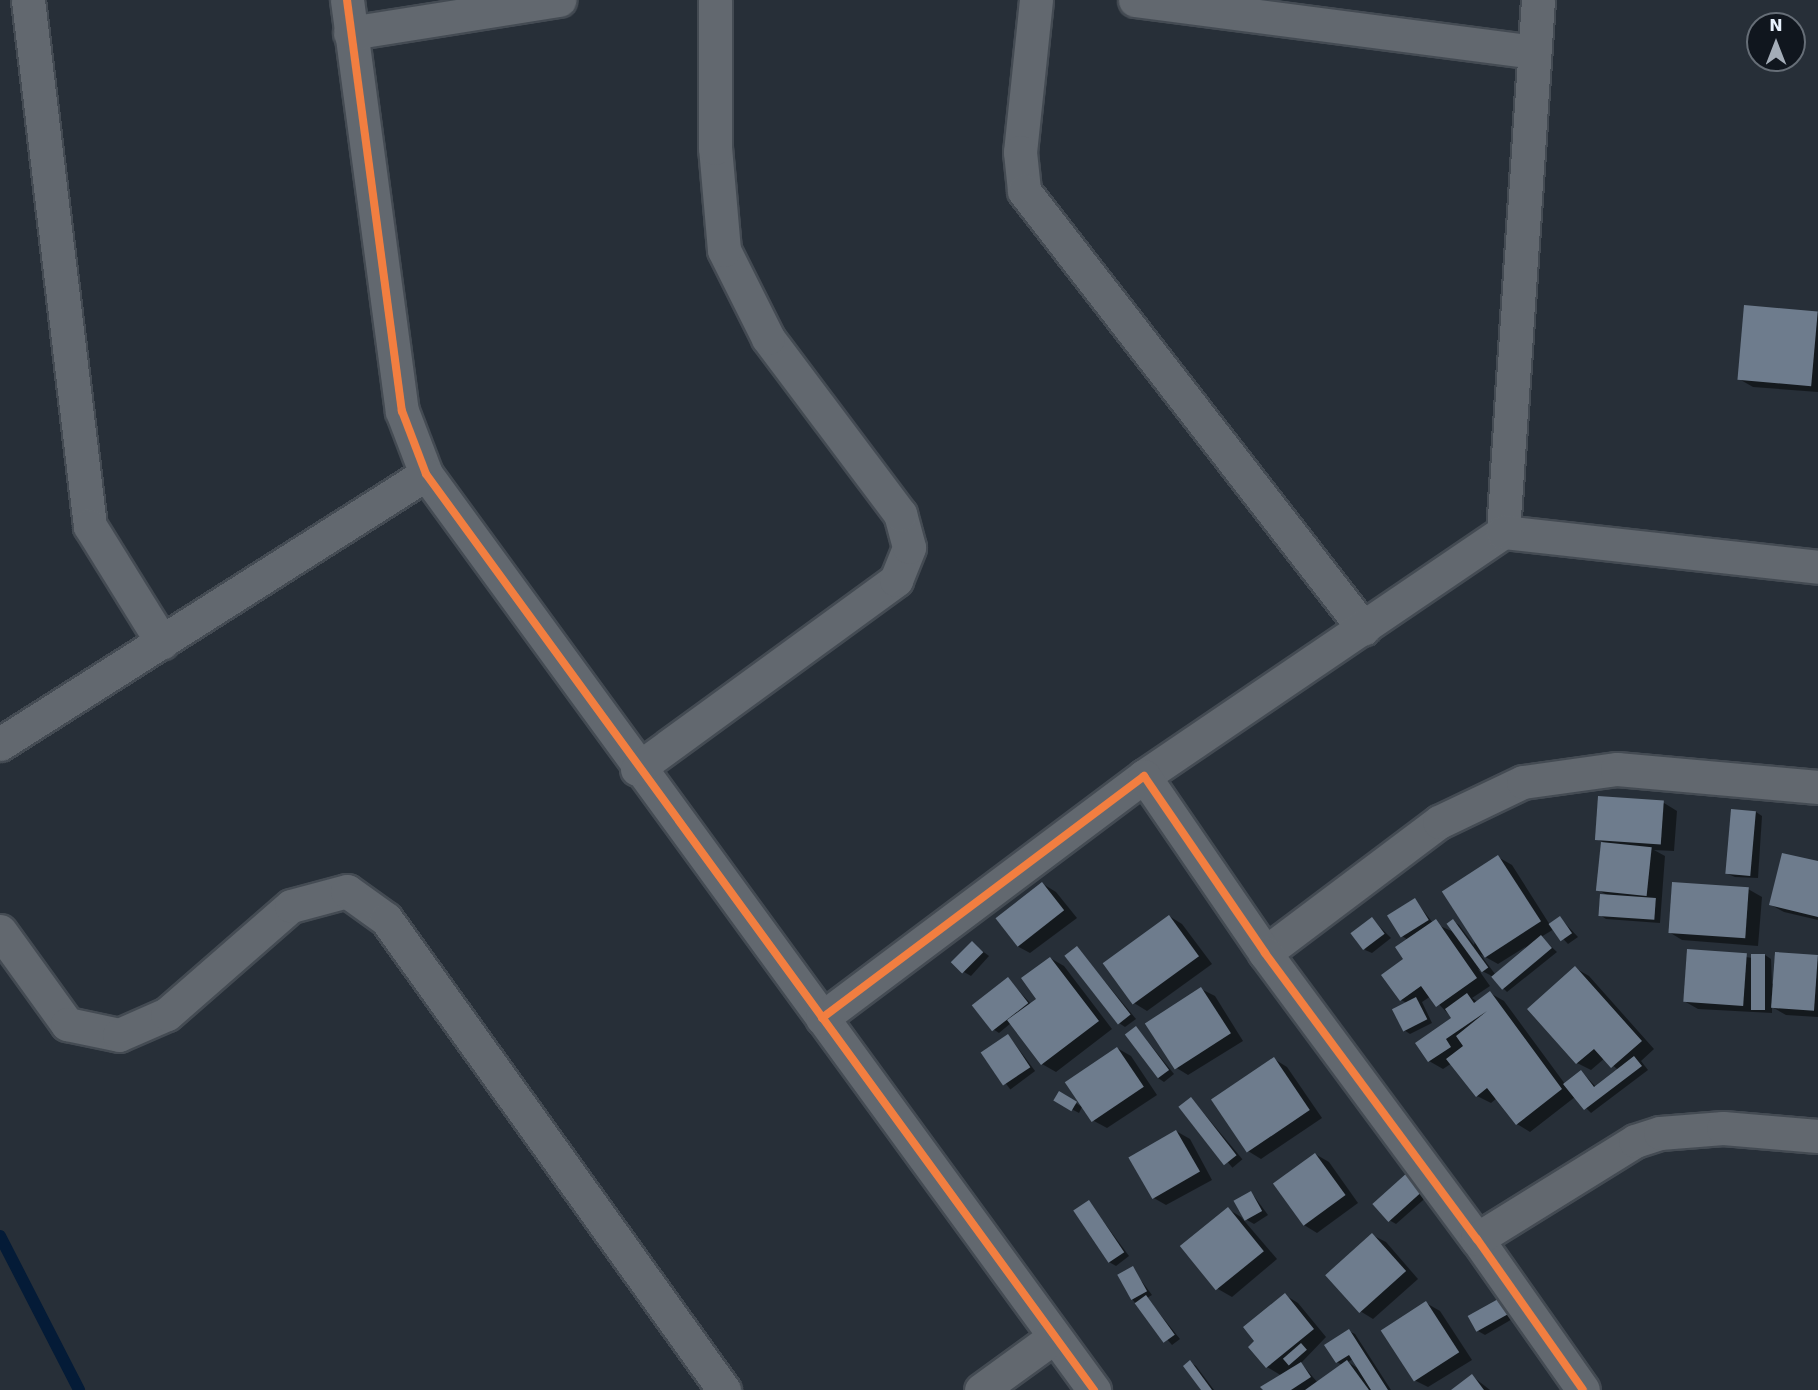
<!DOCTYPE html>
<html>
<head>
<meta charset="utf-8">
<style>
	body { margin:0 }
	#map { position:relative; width:1818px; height:1390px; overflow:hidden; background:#272f38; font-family:"DejaVu Sans",sans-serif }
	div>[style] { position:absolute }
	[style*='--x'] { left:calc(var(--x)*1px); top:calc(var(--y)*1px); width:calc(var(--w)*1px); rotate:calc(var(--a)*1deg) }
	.shadow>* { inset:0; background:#0007; transform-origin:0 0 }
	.stream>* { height:12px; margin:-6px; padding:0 6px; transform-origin:6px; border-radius:6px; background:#041b37 }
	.building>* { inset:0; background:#6e7c8d; transform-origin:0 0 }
	.roads { filter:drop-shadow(2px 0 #444b53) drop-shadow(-2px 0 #444b53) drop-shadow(0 2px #444b53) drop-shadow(0 -2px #444b53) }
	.minor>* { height:33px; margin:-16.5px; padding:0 16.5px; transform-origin:16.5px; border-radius:16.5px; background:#62686f }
	.cycleway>* { height:8px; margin:-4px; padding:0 4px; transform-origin:4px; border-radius:4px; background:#f27e40 }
	span { translate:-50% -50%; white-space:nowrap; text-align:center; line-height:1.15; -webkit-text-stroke:6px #10161e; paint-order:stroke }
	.north { position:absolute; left:1746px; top:12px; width:60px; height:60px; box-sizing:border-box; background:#10161e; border:2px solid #666e77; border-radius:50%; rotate:0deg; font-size:16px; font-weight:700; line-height:24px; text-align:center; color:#e8f1fd }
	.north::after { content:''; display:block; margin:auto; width:21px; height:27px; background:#a4adb8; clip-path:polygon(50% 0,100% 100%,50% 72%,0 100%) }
</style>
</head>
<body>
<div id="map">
	<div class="shadow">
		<div style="clip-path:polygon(1818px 312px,1818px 392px,1753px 387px,1739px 379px)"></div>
		<div style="clip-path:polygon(1664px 803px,1677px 811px,1674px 851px,1654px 850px,1665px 856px,1660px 923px,1606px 919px,1600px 915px,1609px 896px,1598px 890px,1603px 842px,1597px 839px)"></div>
		<div style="clip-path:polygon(1756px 812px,1762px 816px,1758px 878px,1735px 877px,1728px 874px)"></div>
		<div style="clip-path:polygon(evenodd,1498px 857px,1512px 865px,1550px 925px,1560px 918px,1578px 937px,1568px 944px,1554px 929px,1541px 937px,1557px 952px,1507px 992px,1490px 975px,1478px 969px,1490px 986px,1472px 998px,1478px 1002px,1490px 993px,1504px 1001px,1565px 1084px,1581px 1071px,1596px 1087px,1618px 1070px,1605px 1058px,1591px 1070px,1577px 1063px,1575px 968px,1589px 976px,1654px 1049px,1641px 1061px,1648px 1070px,1591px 1113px,1575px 1097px,1530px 1132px,1517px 1124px,1497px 1098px,1491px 1103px,1477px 1096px,1452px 1063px,1443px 1069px,1429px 1061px,1417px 1044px,1453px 1019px,1431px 996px,1422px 1002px,1432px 1023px,1410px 1034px,1404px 1030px,1407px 1003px,1401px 1000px,1408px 940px,1402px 936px,1415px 900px,1433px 923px,1454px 932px,1453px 921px,1459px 925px,1474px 945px,1498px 857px,1527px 946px,1495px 974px,1480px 954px,1498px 964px,1527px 946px)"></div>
		<div style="clip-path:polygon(1818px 863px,1818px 920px,1784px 912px,1771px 905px)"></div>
		<div style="clip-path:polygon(1043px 884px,1056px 892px,1077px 918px,1030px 953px,1017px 946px)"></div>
		<div style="clip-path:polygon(1748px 889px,1762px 897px,1758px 946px,1682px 940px,1669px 932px)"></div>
		<div style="clip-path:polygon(1169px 916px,1182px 924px,1212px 964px,1147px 1011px,1134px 1003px)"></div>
		<div style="clip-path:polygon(1372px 919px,1391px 938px,1372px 953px,1365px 950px)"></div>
		<div style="clip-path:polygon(972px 943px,989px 956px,971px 976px,964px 972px)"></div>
		<div style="clip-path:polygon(1077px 948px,1136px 1019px,1125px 1027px,1119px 1023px)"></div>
		<div style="clip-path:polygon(1689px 950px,1753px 958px,1765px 955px,1771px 959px,1772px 984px,1818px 956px,1818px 1017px,1786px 1015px,1772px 1007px,1772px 1013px,1698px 1009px,1684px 1001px)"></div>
		<div style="clip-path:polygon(1050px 958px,1064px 966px,1112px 1029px,1056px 1072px,1042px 1064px,1011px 1023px,999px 1033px,993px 1029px,1008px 979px,1031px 1004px,1038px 999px)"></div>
		<div style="clip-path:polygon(1201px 989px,1215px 996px,1243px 1041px,1188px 1075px,1175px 1067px)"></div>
		<div style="clip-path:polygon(1136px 1027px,1174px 1074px,1164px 1082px,1158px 1078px)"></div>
		<div style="left:1008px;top:1035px;width:45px;height:31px;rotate:53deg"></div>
		<div style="clip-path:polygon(1117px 1048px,1131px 1056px,1157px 1095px,1107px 1128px,1094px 1121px)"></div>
		<div style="clip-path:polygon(1274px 1059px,1287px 1067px,1322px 1118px,1261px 1159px,1248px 1151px)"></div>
		<div style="clip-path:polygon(1060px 1093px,1082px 1107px,1079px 1113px,1056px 1101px)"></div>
		<div style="left:1191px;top:1098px;width:80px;height:13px;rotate:50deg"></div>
		<div style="clip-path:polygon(1176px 1131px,1190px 1139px,1212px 1180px,1166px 1205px,1152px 1197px)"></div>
		<div style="clip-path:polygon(1315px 1154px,1329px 1162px,1358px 1203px,1317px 1233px,1304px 1225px)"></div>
		<div style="clip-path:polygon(1408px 1174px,1430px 1194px,1396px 1224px,1389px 1220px)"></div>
		<div style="clip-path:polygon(1251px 1192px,1268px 1215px,1254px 1224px,1247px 1220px)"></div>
		<div style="clip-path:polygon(1089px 1202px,1129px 1256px,1116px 1266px,1109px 1262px)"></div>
		<div style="clip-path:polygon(1228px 1209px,1241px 1217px,1277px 1259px,1232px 1297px,1218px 1289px)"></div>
		<div style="clip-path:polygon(1372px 1235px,1386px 1242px,1418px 1279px,1373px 1319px,1360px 1311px)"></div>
		<div style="clip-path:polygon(1132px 1268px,1152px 1295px,1147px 1298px,1180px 1339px,1172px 1345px,1132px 1299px,1119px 1275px)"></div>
		<div style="clip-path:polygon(evenodd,1285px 1295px,1298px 1303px,1326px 1337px,1301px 1363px,1318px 1383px,1342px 1365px,1337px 1362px,1349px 1331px,1355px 1334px,1391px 1390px,1264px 1390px,1282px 1376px,1267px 1367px,1256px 1341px,1285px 1295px,1353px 1359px,1359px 1369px,1348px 1362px,1353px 1359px)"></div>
		<div style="clip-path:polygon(1426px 1303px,1440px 1311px,1472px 1360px,1428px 1387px,1414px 1380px)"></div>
		<div style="clip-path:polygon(1506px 1303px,1514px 1318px,1485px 1335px,1478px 1331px)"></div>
		<div style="clip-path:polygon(1190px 1362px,1196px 1366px,1214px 1390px,1203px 1390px)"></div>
		<div style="clip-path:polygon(1472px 1376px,1490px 1390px,1453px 1390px)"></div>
	</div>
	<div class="stream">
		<div style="--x:0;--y:1236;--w:173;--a:62.8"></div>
	</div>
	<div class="building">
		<div style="left:1744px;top:305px;width:74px;height:75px;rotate:5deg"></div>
		<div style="left:1598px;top:796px;width:66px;height:44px;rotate:4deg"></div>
		<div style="left:1731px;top:809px;width:25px;height:65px;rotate:5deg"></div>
		<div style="left:1601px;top:842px;width:51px;height:49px;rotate:6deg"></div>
		<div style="clip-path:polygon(1782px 853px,1818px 861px,1818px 917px,1769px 905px)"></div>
		<div style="left:1498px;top:855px;width:79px;height:67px;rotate:57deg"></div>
		<div style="left:1042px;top:882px;width:36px;height:59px;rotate:52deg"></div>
		<div style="left:1672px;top:882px;width:77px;height:51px;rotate:4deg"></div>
		<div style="left:1600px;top:894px;width:56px;height:22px;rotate:4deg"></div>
		<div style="left:1415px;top:898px;width:26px;height:33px;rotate:58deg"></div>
		<div style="left:1169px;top:915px;width:51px;height:82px;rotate:54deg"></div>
		<div style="left:1560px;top:916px;width:21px;height:14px;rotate:55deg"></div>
		<div style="left:1372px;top:917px;width:21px;height:27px;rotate:53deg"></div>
		<div style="clip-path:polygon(1436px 919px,1477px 978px,1436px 1007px,1421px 986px,1400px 1001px,1381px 975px,1403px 959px,1395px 947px)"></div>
		<div style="left:1453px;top:919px;width:60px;height:8px;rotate:54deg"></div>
		<div style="left:1541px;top:935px;width:17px;height:65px;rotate:50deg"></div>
		<div style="left:972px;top:941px;width:16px;height:30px;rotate:45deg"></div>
		<div style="left:1077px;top:946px;width:87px;height:16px;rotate:52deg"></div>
		<div style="left:1687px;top:949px;width:60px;height:53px;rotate:4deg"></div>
		<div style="left:1775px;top:952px;width:43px;height:56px;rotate:4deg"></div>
		<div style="left:1751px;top:954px;width:14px;height:56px"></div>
		<div style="clip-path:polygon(1050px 957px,1099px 1021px,1041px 1065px,1007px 1020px,1036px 999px,1021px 978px)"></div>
		<div style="clip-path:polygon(1575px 966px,1642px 1041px,1611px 1068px,1594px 1049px,1576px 1064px,1527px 1009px)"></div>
		<div style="left:1008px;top:977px;width:33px;height:46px;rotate:52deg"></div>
		<div style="left:1201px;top:987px;width:55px;height:67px;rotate:57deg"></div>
		<div style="clip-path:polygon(1490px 991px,1562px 1089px,1516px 1125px,1487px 1088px,1476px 1097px,1446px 1059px,1463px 1046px,1456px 1036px,1487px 1011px,1446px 1039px,1451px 1047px,1428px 1062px,1415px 1043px,1451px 1018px,1445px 1009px,1467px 993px,1474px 1003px)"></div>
		<div style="left:1416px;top:997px;width:25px;height:27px;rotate:63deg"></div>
		<div style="left:1136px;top:1026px;width:55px;height:14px;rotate:53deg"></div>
		<div style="left:1008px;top:1034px;width:40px;height:33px;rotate:56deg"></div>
		<div style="left:1117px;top:1047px;width:48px;height:63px;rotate:56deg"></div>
		<div style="clip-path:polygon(1634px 1056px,1642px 1066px,1584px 1110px,1563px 1084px,1581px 1070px,1594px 1087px)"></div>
		<div style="left:1274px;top:1057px;width:64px;height:76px;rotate:56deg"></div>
		<div style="left:1059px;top:1091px;width:21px;height:11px;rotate:31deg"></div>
		<div style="left:1191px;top:1097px;width:74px;height:16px;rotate:52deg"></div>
		<div style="left:1176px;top:1130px;width:48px;height:55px;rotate:60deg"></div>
		<div style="left:1315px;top:1153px;width:52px;height:52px;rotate:54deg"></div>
		<div style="left:1408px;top:1172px;width:24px;height:48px;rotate:48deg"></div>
		<div style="left:1251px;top:1191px;width:23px;height:20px;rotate:61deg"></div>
		<div style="left:1089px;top:1200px;width:63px;height:19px;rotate:56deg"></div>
		<div style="left:1228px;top:1207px;width:57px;height:62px;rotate:51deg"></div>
		<div style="left:1372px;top:1233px;width:51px;height:63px;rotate:48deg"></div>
		<div style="left:1133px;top:1266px;width:29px;height:18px;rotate:61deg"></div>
		<div style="clip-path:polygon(1285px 1293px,1314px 1329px,1266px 1368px,1248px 1347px,1254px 1341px,1243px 1327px)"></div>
		<div style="left:1146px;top:1295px;width:49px;height:14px;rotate:54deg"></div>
		<div style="left:1500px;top:1298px;width:18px;height:37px;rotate:61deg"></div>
		<div style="left:1426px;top:1301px;width:61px;height:54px;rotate:57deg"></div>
		<div style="clip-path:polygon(1349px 1329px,1388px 1390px,1371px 1390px,1349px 1355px,1336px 1363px,1324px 1345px)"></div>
		<div style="left:1301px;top:1343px;width:9px;height:24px;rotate:49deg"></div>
		<div style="clip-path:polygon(1190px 1360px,1212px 1390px,1201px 1390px,1183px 1366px)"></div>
		<div style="clip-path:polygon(1347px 1360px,1369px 1390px,1305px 1390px)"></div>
		<div style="clip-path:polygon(1301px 1362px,1311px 1377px,1291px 1390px,1263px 1390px,1260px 1387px)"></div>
		<div style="clip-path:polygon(1472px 1374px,1484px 1390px,1451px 1390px)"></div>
	</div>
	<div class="roads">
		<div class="minor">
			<div style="--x:28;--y:0;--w:530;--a:83.28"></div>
			<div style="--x:90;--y:526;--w:137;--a:58.2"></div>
			<div style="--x:347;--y:0;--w:415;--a:82.4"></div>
			<div style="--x:402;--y:411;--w:67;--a:69.1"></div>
			<div style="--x:426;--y:474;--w:1134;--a:53.9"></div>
			<div style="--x:1036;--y:0;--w:153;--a:96"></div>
			<div style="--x:1020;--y:152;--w:39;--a:84"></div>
			<div style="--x:1024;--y:191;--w:554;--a:52.18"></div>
			<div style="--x:1135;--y:0;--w:401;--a:7.4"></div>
			<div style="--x:350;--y:33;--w:212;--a:-9"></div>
			<div style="--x:1503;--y:532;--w:533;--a:-86.24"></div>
			<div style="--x:0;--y:744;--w:504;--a:-32.37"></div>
			<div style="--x:637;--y:769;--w:321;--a:-36.1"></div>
			<div style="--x:896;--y:580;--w:35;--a:-68"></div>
			<div style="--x:909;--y:547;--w:34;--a:-105"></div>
			<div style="--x:900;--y:514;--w:220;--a:-126.9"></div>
			<div style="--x:768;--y:338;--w:98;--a:-116.6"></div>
			<div style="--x:724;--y:250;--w:102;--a:-95"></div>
			<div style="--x:715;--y:148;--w:148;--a:-90"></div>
			<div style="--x:1144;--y:776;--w:434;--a:-34.2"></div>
			<div style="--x:1503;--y:532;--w:317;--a:6.3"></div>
			<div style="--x:0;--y:931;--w:115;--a:54.2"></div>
			<div style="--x:67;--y:1024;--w:53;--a:11.9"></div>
			<div style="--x:119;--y:1035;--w:52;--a:-23.6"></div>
			<div style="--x:167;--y:1014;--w:164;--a:-41.1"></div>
			<div style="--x:291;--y:906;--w:58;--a:-15"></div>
			<div style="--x:347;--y:891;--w:48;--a:35.7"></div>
			<div style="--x:386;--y:919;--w:580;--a:54.34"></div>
			<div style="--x:1265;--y:953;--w:218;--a:-37"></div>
			<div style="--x:1439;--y:822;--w:93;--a:-25.5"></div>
			<div style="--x:1523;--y:782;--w:95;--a:-7.9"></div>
			<div style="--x:1617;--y:769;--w:202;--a:5.1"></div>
			<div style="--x:822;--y:1018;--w:403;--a:-36.9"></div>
			<div style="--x:1144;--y:776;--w:214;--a:55.6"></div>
			<div style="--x:1265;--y:953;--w:356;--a:53.5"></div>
			<div style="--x:1477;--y:1239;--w:184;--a:54.9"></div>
			<div style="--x:1477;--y:1239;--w:186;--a:-31.8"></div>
			<div style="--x:1635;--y:1141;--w:26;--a:-18"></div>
			<div style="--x:1660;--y:1133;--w:63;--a:-4.5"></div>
			<div style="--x:1723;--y:1128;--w:95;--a:4.8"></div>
			<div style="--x:981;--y:1390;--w:90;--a:-36"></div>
		</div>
	</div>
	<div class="cycleway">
		<div style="--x:347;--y:0;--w:415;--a:82.4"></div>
		<div style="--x:402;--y:411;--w:67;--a:69.1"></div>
		<div style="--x:426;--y:474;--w:1134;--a:53.9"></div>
		<div style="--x:822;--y:1018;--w:403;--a:-36.9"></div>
		<div style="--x:1144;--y:776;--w:214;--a:55.6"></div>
		<div style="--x:1265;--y:953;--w:356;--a:53.5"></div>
		<div style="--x:1477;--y:1239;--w:184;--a:54.9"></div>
	</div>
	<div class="north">N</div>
</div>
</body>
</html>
